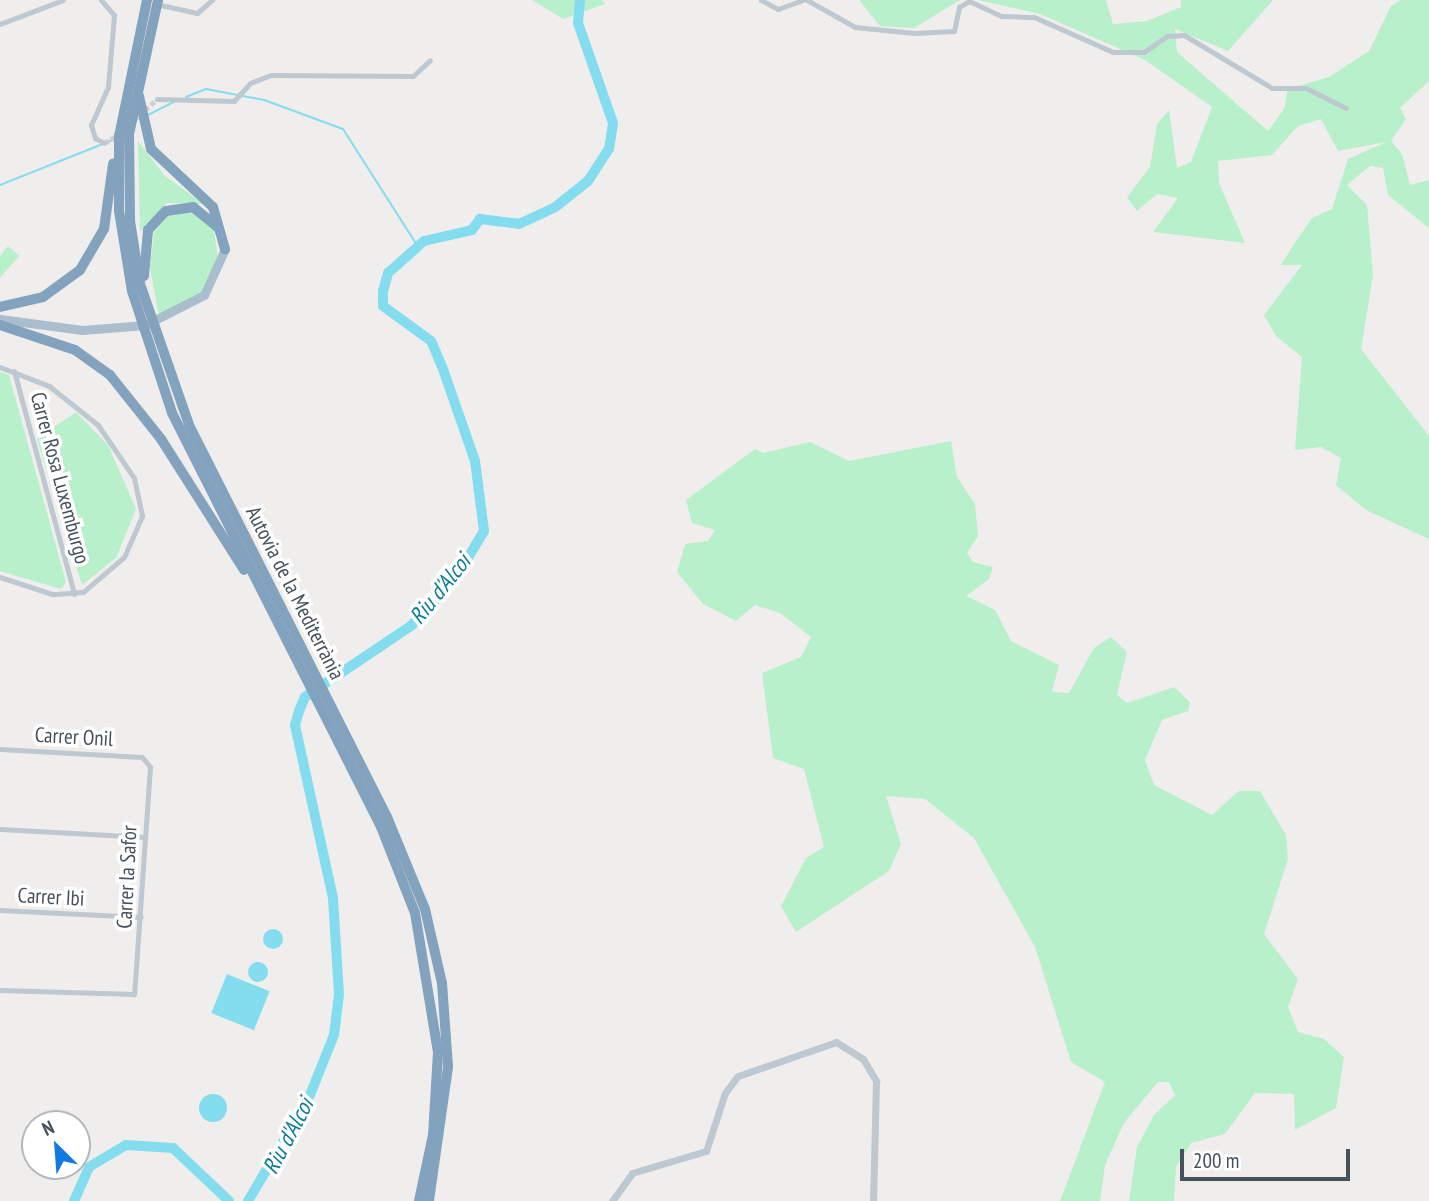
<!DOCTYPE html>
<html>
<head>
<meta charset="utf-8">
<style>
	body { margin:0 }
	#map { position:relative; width:1429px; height:1201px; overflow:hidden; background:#f0eded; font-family:"PT Sans Narrow",sans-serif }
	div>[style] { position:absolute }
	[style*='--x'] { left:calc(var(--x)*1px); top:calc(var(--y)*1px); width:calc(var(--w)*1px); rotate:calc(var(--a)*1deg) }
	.green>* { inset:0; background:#b9f0cc }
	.water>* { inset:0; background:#84ddee; transform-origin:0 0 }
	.round { border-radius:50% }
	.stream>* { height:2px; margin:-1px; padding:0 1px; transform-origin:1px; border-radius:1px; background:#84ddee }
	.river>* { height:10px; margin:-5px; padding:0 5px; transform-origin:5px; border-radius:5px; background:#84ddee }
	.minor-tunnel>* { height:5px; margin-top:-2.5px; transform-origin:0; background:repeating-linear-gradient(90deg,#ceced0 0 5px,transparent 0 7.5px) }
	.minor>* { height:5px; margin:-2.5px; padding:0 2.5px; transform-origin:2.5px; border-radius:2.5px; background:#bdc8d0 }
	.tertiary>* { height:7px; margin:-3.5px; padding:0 3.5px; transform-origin:3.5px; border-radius:3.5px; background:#bdc8d0 }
	.primary>* { height:9px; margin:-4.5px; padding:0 4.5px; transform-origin:4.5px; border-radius:4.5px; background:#abbecd }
	.motorway>* { height:10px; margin:-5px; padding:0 5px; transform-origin:5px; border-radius:5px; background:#83a2be }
	span { translate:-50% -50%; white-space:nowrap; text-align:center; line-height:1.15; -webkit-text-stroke:7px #fff; paint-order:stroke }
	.street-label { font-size:21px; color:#45515b }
	.water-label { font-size:23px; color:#097d94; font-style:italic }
	.north { position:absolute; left:21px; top:1110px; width:70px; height:70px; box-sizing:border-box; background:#fff; border:2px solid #b5b9bd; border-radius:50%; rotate:335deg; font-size:19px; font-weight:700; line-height:28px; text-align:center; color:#45515b }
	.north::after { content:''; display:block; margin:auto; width:24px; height:32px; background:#1378e3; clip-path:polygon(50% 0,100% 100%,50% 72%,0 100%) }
	.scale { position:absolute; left:1180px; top:1149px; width:170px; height:32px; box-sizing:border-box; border:4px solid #45515b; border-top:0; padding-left:9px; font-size:21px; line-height:24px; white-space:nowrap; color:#45515b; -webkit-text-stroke:5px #fff; paint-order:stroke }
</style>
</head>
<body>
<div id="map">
	<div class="green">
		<div style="clip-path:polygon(532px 0,602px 0,605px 4px,563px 19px)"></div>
		<div style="clip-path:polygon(859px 0,960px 0,914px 28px,880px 26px)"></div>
		<div style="clip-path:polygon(978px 0,1106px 0,1113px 24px,1147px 21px,1181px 7px,1181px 0,1273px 0,1228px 51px,1175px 29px,1177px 52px,1268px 131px,1284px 109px,1288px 89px,1329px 77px,1369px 51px,1391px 6px,1401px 0,1429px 0,1429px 81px,1400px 108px,1406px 119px,1391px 141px,1402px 154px,1410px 185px,1429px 180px,1429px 228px,1388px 195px,1383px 168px,1370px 166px,1347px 185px,1367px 205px,1373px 275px,1361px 349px,1429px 436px,1429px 539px,1366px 510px,1336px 485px,1341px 458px,1321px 447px,1295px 450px,1302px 357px,1276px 336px,1264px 315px,1302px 265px,1281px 265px,1294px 244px,1312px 218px,1332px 209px,1348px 159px,1386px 142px,1338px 151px,1321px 119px,1298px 126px,1272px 155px,1218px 161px,1219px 183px,1245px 243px,1153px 232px,1178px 198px,1157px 194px,1137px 211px,1127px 197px,1150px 167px,1157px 124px,1169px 110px,1177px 168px,1191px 162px,1212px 107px,1145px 60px,1040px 14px)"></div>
		<div style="clip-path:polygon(138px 141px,165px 176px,204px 204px,167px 203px,140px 232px)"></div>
		<div style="clip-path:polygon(195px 213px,214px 230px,218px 259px,201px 293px,159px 316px,150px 268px,154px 232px,170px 214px)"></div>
		<div style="clip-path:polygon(8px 246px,19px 256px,0 278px,0 256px)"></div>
		<div style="clip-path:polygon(0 372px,9px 375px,66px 582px,61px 589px,0 571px)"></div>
		<div style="clip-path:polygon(76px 412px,108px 445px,136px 509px,116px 558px,82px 585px,37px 439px)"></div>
		<div style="clip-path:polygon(951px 441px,957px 477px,975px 504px,978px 536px,967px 553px,973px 562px,993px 567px,989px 579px,966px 596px,995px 610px,1011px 641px,1059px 665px,1052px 692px,1069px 693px,1094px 648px,1111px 637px,1127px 652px,1117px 695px,1127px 703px,1174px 687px,1190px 702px,1188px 711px,1162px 720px,1145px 760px,1154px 785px,1212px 815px,1239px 791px,1260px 791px,1286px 835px,1288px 859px,1264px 934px,1298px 979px,1288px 1007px,1298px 1032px,1324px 1039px,1344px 1057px,1336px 1108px,1295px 1130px,1294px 1094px,1255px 1093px,1225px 1134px,1191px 1143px,1176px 1167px,1174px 1201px,1129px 1201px,1137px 1147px,1154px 1115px,1175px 1095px,1169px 1082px,1158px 1082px,1124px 1123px,1105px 1165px,1100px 1201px,1060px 1201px,1105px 1082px,1071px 1062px,1035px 947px,974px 838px,925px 799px,886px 796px,901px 844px,889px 871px,796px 932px,781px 906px,806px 858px,824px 847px,804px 769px,773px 758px,762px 673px,801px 657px,811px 637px,780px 613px,755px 605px,736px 621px,703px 604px,677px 572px,685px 544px,708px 541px,715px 530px,692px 523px,686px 500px,755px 449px,763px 453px,810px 442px,849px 461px)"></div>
	</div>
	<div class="water">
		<div class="round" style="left:263px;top:929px;width:20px;height:20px"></div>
		<div class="round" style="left:248px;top:962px;width:20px;height:20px"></div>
		<div style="left:227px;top:974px;width:46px;height:42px;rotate:22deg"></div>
		<div class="round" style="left:199px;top:1094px;width:28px;height:28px"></div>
	</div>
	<div class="stream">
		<div style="--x:186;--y:97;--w:22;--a:-22"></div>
		<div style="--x:206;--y:89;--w:59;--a:10.7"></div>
		<div style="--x:264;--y:100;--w:84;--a:20.2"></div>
		<div style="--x:343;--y:129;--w:138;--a:57.5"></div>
		<div style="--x:148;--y:115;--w:29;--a:-27"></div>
		<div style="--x:0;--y:185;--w:124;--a:-21.8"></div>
	</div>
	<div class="river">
		<div style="--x:74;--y:1201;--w:37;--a:-66"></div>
		<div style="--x:89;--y:1167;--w:43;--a:-30.7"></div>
		<div style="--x:126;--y:1145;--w:47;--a:3.7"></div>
		<div style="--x:173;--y:1148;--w:77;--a:43.4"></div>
		<div style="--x:248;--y:1201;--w:117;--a:-59.3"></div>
		<div style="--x:308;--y:1100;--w:70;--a:-68.2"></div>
		<div style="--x:334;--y:1035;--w:41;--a:-83"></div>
		<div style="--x:339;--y:994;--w:96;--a:-93.6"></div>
		<div style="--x:333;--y:898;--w:177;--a:-102.4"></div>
		<div style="--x:295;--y:725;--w:15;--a:-74"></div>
		<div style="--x:299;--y:711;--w:15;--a:-67"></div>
		<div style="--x:305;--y:697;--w:129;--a:-33.9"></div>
		<div style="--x:412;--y:625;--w:67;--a:-47.4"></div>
		<div style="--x:457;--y:576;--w:52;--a:-59"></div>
		<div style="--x:484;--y:531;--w:71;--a:-97.3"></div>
		<div style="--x:475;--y:461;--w:97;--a:-109.2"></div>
		<div style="--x:443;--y:369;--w:30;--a:-113"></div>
		<div style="--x:431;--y:341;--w:59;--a:-143.9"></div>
		<div style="--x:383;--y:306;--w:15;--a:-90"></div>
		<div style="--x:383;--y:291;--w:19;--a:-74"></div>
		<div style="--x:388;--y:273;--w:48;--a:-41.6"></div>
		<div style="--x:424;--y:241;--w:49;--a:-12.9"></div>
		<div style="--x:472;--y:230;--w:14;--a:-54"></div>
		<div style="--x:480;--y:219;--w:39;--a:7"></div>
		<div style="--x:519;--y:224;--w:38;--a:-25"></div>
		<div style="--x:554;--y:208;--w:43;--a:-38.5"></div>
		<div style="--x:588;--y:181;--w:38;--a:-57"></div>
		<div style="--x:609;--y:149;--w:26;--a:-81"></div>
		<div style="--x:613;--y:123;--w:106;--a:-109.3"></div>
		<div style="--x:578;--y:23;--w:23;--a:-85"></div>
	</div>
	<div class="minor-tunnel">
		<div style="--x:134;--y:120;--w:31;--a:-42"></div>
		<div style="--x:104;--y:143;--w:17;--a:-28"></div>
	</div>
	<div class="minor">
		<div style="--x:101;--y:0;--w:20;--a:49"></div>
		<div style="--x:114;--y:15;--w:72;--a:94.8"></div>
		<div style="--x:108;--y:87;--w:42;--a:114.1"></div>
		<div style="--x:91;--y:125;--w:14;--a:73"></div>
		<div style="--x:95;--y:138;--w:10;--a:29"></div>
		<div style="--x:761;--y:0;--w:19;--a:28"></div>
		<div style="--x:778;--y:9;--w:27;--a:-20"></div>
		<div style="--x:807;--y:0;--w:55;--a:29.4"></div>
		<div style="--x:855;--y:27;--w:59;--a:5.8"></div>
		<div style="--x:914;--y:33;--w:40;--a:-2.9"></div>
		<div style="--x:954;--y:31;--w:25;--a:-78"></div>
		<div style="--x:959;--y:7;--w:12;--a:-31"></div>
		<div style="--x:969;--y:1;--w:35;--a:25"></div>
		<div style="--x:1001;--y:16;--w:33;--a:2"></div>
		<div style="--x:1034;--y:17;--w:86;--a:23.9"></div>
		<div style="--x:1113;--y:52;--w:31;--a:0"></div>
		<div style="--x:1144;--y:52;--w:28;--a:-35"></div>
		<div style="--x:1167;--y:36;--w:17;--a:-3"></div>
		<div style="--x:1184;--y:35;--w:103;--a:31.1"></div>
		<div style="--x:1272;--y:88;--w:34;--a:0"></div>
		<div style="--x:1306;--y:88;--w:45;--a:26.6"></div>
		<div style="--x:156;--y:4;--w:42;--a:12.4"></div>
		<div style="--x:197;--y:13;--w:20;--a:-41"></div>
		<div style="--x:0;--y:24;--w:67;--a:-20.9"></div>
		<div style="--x:157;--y:99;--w:77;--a:1.5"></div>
		<div style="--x:234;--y:101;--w:24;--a:-48"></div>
		<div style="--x:250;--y:83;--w:22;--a:-21"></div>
		<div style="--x:271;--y:75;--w:142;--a:0.4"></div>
		<div style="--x:413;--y:76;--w:23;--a:-43"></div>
		<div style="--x:0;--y:367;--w:53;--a:21.2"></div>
		<div style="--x:49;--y:386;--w:63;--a:38.5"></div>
		<div style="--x:98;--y:425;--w:64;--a:55.8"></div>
		<div style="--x:134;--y:478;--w:39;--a:78"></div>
		<div style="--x:142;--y:516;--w:45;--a:113.7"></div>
		<div style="--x:124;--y:557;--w:54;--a:139.5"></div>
		<div style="--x:83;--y:592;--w:31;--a:176"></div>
		<div style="--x:52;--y:594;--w:55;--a:-161.9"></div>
		<div style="--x:14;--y:371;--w:231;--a:74.9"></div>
		<div style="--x:0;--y:749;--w:142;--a:3.2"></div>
		<div style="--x:142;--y:757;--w:13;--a:51"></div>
		<div style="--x:150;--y:767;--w:228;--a:94"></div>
		<div style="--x:134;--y:994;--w:134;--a:-178.3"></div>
		<div style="--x:0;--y:829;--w:145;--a:3.2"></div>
		<div style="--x:0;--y:910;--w:141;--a:2.8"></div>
	</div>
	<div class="tertiary">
		<div style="--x:612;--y:1201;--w:34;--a:-54"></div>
		<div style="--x:632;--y:1173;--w:77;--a:-16.6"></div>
		<div style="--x:706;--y:1151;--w:61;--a:-71.9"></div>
		<div style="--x:725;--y:1093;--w:21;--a:-53"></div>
		<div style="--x:738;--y:1076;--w:104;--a:-19.1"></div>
		<div style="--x:836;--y:1042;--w:32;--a:32"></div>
		<div style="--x:863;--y:1059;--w:26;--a:59"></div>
		<div style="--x:876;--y:1081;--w:120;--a:91.4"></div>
	</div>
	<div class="primary">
		<div style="--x:0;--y:319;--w:83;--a:7.6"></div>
		<div style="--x:82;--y:330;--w:63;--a:-4.5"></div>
		<div style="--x:145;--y:325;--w:66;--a:-27"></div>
		<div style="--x:204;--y:295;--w:51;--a:-65.5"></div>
	</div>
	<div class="motorway">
		<div style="--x:147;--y:0;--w:139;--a:101.6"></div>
		<div style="--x:119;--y:136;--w:75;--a:90"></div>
		<div style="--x:119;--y:211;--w:81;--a:80.8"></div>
		<div style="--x:132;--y:291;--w:128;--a:71.8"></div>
		<div style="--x:172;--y:413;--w:464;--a:63.2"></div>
		<div style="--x:381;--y:827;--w:92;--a:68.4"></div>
		<div style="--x:415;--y:913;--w:141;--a:80.6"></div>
		<div style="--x:438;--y:1052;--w:83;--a:93.4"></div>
		<div style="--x:433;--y:1135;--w:67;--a:102"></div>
		<div style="--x:158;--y:0;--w:137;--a:102.2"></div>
		<div style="--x:129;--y:134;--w:87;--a:89.3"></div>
		<div style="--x:130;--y:221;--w:64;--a:81"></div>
		<div style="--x:140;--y:284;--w:149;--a:70.8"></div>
		<div style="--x:189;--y:425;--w:439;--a:63.2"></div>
		<div style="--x:387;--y:817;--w:100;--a:67.6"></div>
		<div style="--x:425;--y:909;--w:76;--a:77.1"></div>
		<div style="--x:442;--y:983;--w:84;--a:85.9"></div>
		<div style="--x:448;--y:1067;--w:135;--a:98.1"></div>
		<div style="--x:139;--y:96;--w:54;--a:77.2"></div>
		<div style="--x:151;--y:149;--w:85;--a:43.1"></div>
		<div style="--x:213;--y:207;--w:44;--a:74.1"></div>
		<div style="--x:144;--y:276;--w:46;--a:-85"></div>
		<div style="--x:148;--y:230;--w:26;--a:-47"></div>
		<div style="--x:166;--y:211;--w:27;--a:-8"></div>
		<div style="--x:193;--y:207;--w:33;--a:39"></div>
		<div style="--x:0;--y:307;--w:44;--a:-13.1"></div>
		<div style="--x:43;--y:297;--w:46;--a:-36.1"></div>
		<div style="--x:80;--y:270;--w:48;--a:-59.7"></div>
		<div style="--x:104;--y:229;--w:66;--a:-82.1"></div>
		<div style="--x:0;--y:325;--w:79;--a:18.4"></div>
		<div style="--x:75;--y:350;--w:43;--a:35.5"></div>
		<div style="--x:110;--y:375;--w:82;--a:51.4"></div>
		<div style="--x:161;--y:439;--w:155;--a:57.6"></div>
	</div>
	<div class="street-label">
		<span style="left:60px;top:478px;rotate:75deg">Carrer Rosa Luxemburgo</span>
		<span style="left:295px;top:593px;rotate:63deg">Autovia de la Mediterrània</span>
		<span style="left:74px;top:737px;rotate:3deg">Carrer Onil</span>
		<span style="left:127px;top:877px;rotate:-87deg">Carrer la Safor</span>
		<span style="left:51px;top:897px;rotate:3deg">Carrer Ibi</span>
	</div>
	<div class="water-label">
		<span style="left:440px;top:589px;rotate:-51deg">Riu d'Alcoi</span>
		<span style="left:288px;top:1136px;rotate:-62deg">Riu d'Alcoi</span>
	</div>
	<div class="north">N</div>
	<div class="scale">200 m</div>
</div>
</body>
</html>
